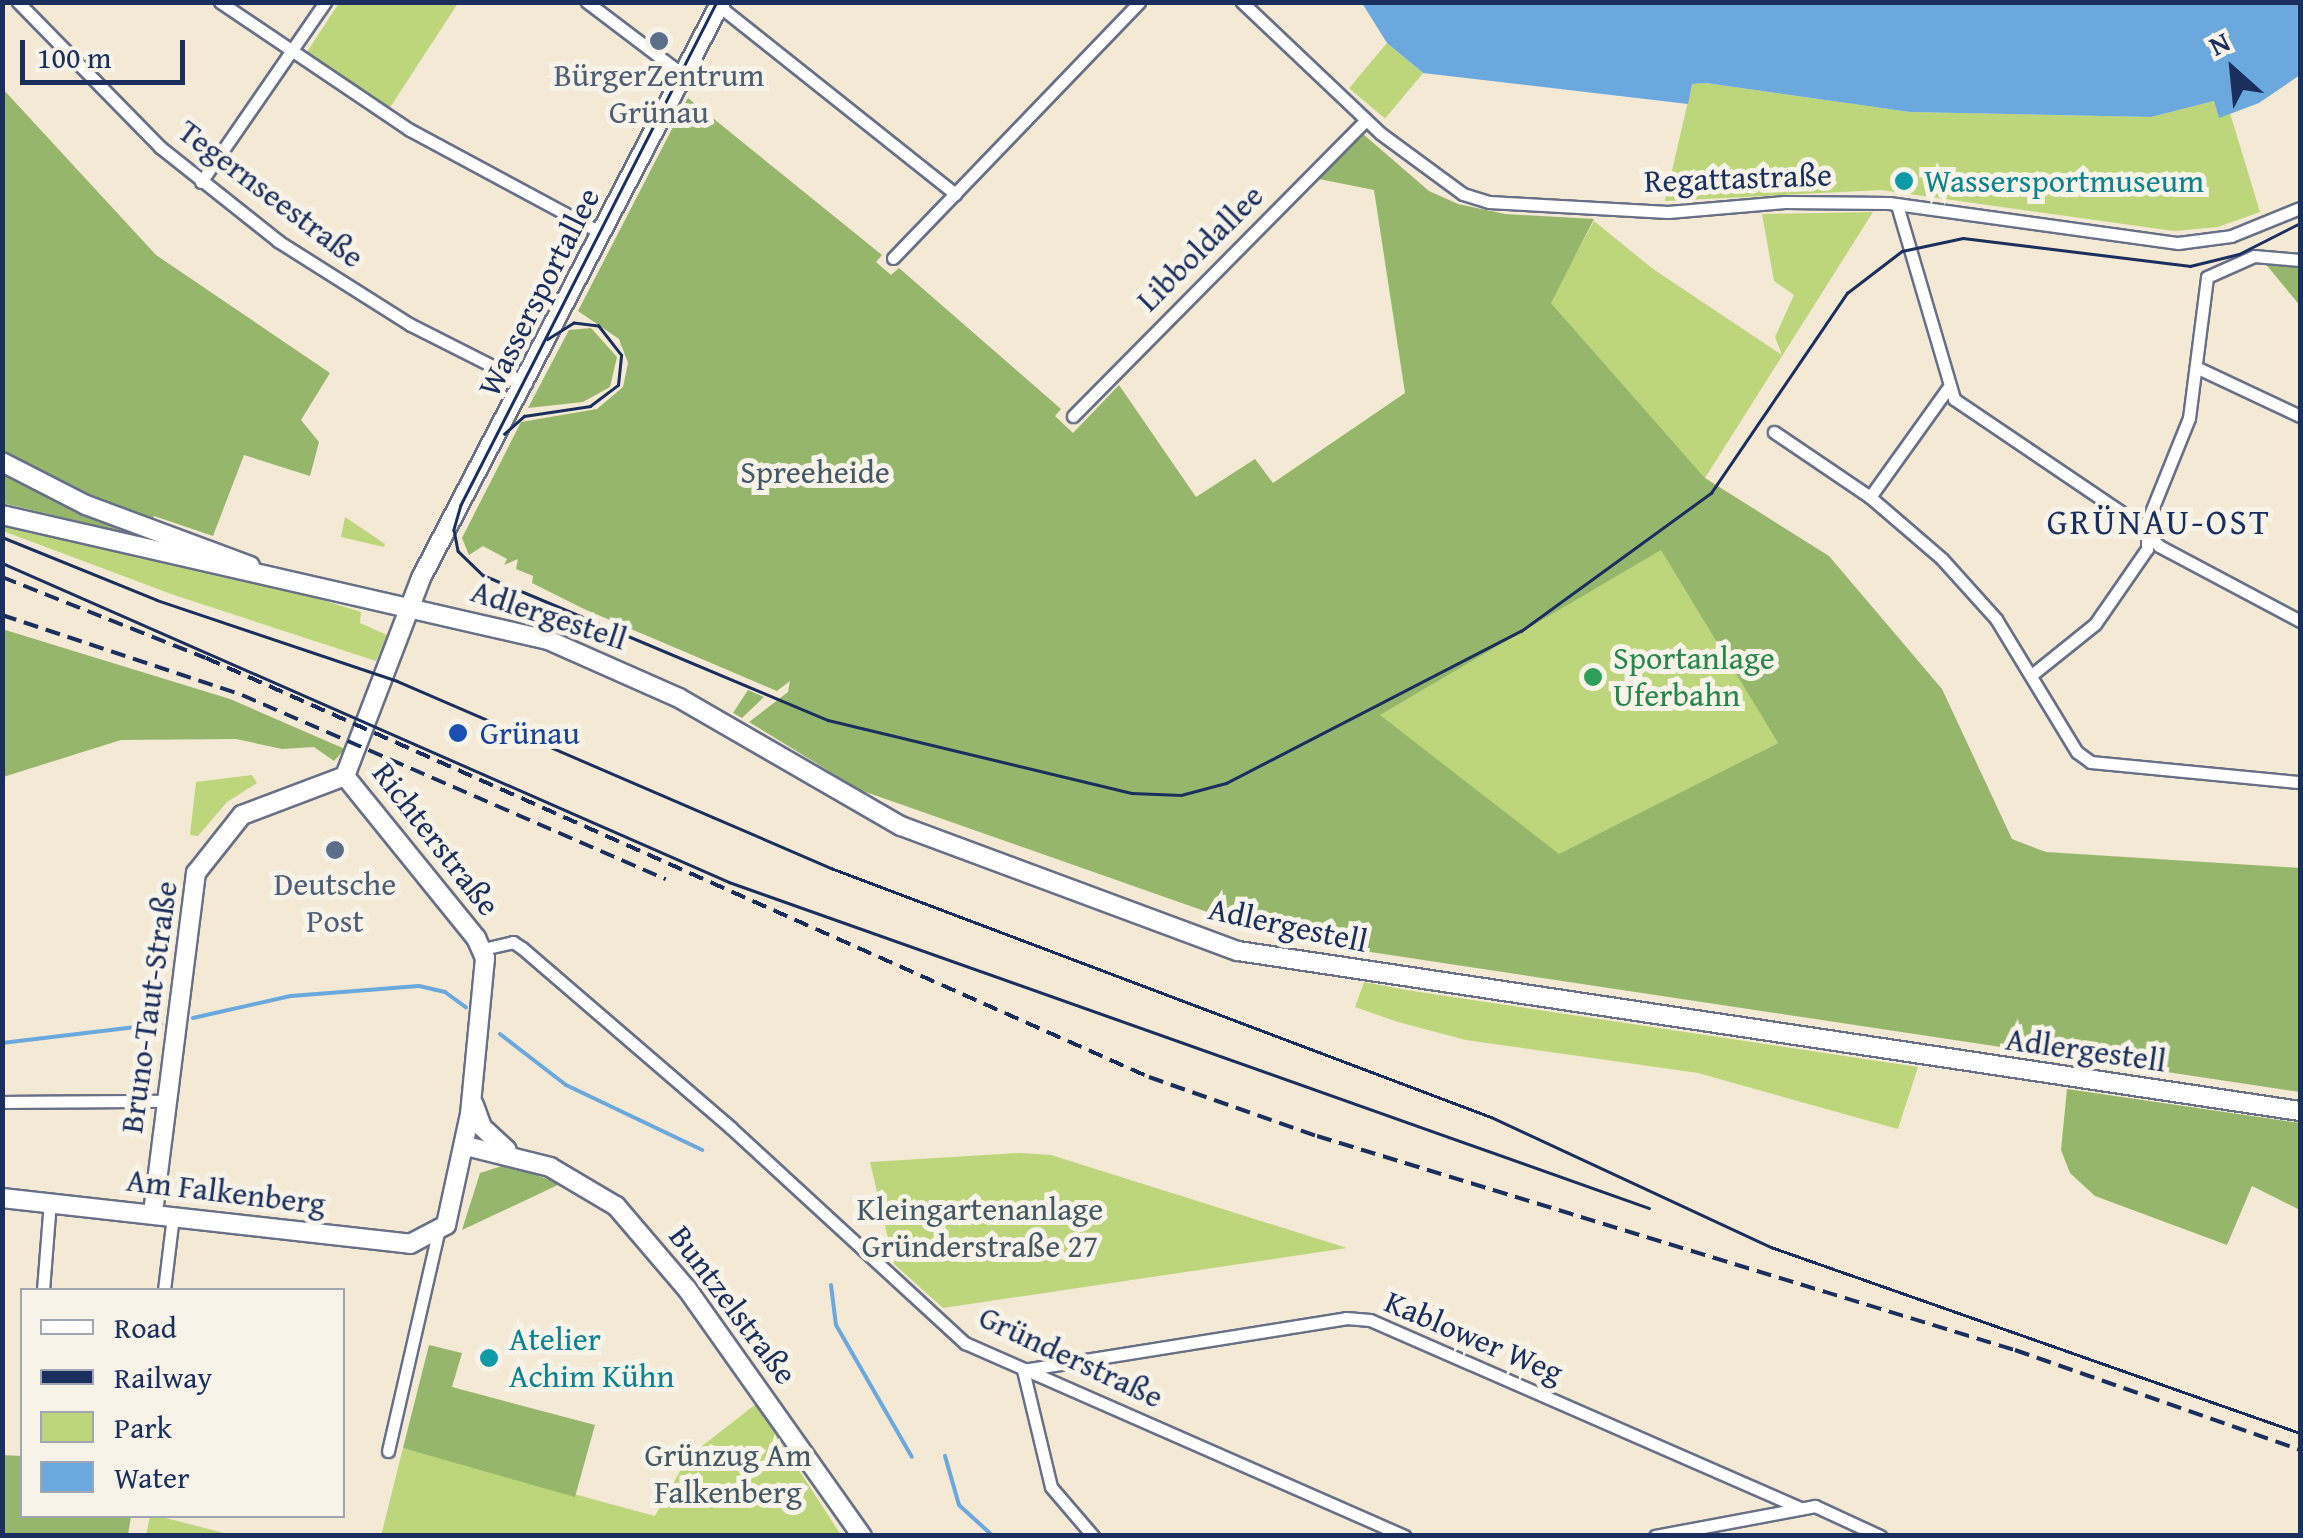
<!DOCTYPE html>
<html>
<head>
<meta charset="utf-8">
<style>
	body { margin:0 }
	#map { position:relative; width:2303px; height:1538px; overflow:hidden; background:#f4e9d4; font-family:"Gentium Book Plus",serif }
	div>[style] { position:absolute }
	[style*='--x'] { left:calc(var(--x)*1px); top:calc(var(--y)*1px); width:calc(var(--w)*1px); rotate:calc(var(--a)*1deg) }
	.green>* { inset:0; background:#bdd67b; transform-origin:0 0 }
	.forest>* { inset:0; background:#96b76b }
	.water>* { inset:0; background:#6ba8dd }
	.stream>* { height:4px; margin:-2px; padding:0 2px; transform-origin:2px; border-radius:2px; background:#6ba8dd }
	.roads { filter:drop-shadow(2px 0 #677087) drop-shadow(-2px 0 #677087) drop-shadow(0 2px #677087) drop-shadow(0 -2px #677087) }
	.street>* { height:11px; margin:-5.5px; padding:0 5.5px; transform-origin:5.5px; border-radius:5.5px; background:#fff }
	.secondary>* { height:18px; margin:-9px; padding:0 9px; transform-origin:9px; border-radius:9px; background:#fff }
	.tram>* { height:2.5px; margin:-1.25px; padding:0 1.25px; transform-origin:1.25px; border-radius:1.25px; background:#1b2f5e }
	.rail>* { height:4px; margin-top:-2px; transform-origin:0; background:repeating-linear-gradient(90deg,#1b2f5e 0 15px,transparent 0 23px) }
	.dots>* { width:28px; height:28px; translate:-50% -50%; box-sizing:border-box; border:5px solid #f7f3e8; border-radius:50% }
	span { translate:-50% -50%; white-space:nowrap; text-align:center; line-height:1.15; -webkit-text-stroke:10px #f7f3e8; paint-order:stroke }
	.service-label { font-size:32px; color:#4e5e75 }
	.street-label { font-size:32px; color:#1b2f5e }
	.culture-label { font-size:32px; color:#0d838f }
	.left { translate:0 -50%; text-align:left }
	.park-label { font-size:32px; color:#445965 }
	.leisure-label { font-size:32px; color:#27864d }
	.transit-label { font-size:32px; color:#164399 }
	.neighbourhood-label { font-size:35px; color:#1b2f5e; letter-spacing:2.5px }
	.frame { position:absolute; inset:0; border:5px solid #1b2f5e; pointer-events:none }
	.legend { position:absolute; left:20px; top:1288px; width:325px; height:230px; box-sizing:border-box; background:#f7f3e8; border:2px solid #9fa5b1; margin:0; padding:12px 18px; list-style:none; font-size:30px; color:#1b2f5e }
	.legend li { display:flex; align-items:center; gap:20px; height:50px }
	.legend b { width:50px; border:2px solid #9fa5b1 }
	.north { position:absolute; left:2183px; top:20px; width:100px; height:100px; -webkit-text-stroke:8px #f7f3e8; paint-order:stroke; rotate:333deg; font-size:28px; font-weight:700; line-height:40px; text-align:center; color:#1b2f5e }
	.north::after { content:''; display:block; margin:auto; width:35px; height:45px; background:#1b2f5e; clip-path:polygon(50% 0,100% 100%,50% 72%,0 100%) }
	.scale { position:absolute; left:20px; top:40px; width:165px; height:45px; box-sizing:border-box; border:5px solid #1b2f5e; border-top:0; padding-left:12px; font-size:30px; line-height:35px; white-space:nowrap; color:#1b2f5e; -webkit-text-stroke:8px #f7f3e8; paint-order:stroke }
</style>
</head>
<body>
<div id="map">
	<div class="green">
		<div style="clip-path:polygon(339px 3px,458px 3px,389px 109px,305px 55px)"></div>
		<div style="left:1387px;top:43px;width:47px;height:59px;rotate:40deg"></div>
		<div style="clip-path:polygon(1706px 83px,1910px 112px,2151px 117px,2214px 101px,2219px 117px,2230px 113px,2260px 212px,2218px 227px,2174px 231px,1881px 190px,1665px 201px,1692px 84px)"></div>
		<div style="clip-path:polygon(1873px 212px,1705px 478px,1550px 302px,1594px 221px,1653px 269px,1782px 355px,1775px 337px,1794px 295px,1774px 281px,1762px 214px)"></div>
		<div style="clip-path:polygon(345px 517px,385px 544px,384px 547px,341px 537px)"></div>
		<div style="clip-path:polygon(3px 523px,274px 585px,361px 612px,360px 623px,387px 635px,376px 661px,174px 595px,3px 531px)"></div>
		<div style="clip-path:polygon(1661px 549px,1778px 743px,1559px 855px,1379px 715px)"></div>
		<div style="clip-path:polygon(252px 775px,257px 783px,227px 802px,198px 836px,190px 835px,196px 782px)"></div>
		<div style="clip-path:polygon(1364px 982px,1406px 990px,1918px 1067px,1898px 1129px,1698px 1073px,1466px 1040px,1398px 1022px,1355px 1007px)"></div>
		<div style="clip-path:polygon(1020px 1153px,1051px 1155px,1347px 1248px,943px 1308px,894px 1264px,870px 1162px)"></div>
		<div style="clip-path:polygon(756px 1404px,841px 1535px,381px 1536px,403px 1448px,655px 1516px,688px 1457px)"></div>
		<div style="clip-path:polygon(150px 1516px,158px 1516px,232px 1535px,146px 1535px)"></div>
	</div>
	<div class="forest">
		<div style="clip-path:polygon(2px 88px,156px 255px,330px 373px,301px 420px,319px 442px,310px 476px,244px 455px,213px 536px,154px 516px,143px 537px,3px 503px)"></div>
		<div style="clip-path:polygon(evenodd,688px 98px,882px 255px,876px 262px,891px 275px,899px 268px,1061px 409px,1055px 416px,1073px 433px,1119px 385px,1196px 497px,1255px 459px,1273px 483px,1405px 393px,1374px 190px,1319px 179px,1363px 134px,1429px 191px,1458px 204px,1505px 214px,1594px 219px,1551px 303px,1705px 478px,1829px 556px,1942px 689px,2012px 839px,2046px 852px,2300px 868px,2300px 1092px,1284px 939px,860px 790px,749px 722px,788px 692px,790px 681px,777px 691px,584px 609px,532px 583px,533px 576px,516px 569px,518px 559px,504px 565px,507px 559px,483px 546px,469px 555px,462px 538px,521px 422px,597px 409px,623px 387px,628px 363px,619px 339px,578px 311px,688px 98px,1661px 550px,1778px 743px,1559px 854px,1380px 715px,1661px 550px)"></div>
		<div style="clip-path:polygon(2264px 262px,2300px 267px,2300px 305px,2297px 302px)"></div>
		<div style="clip-path:polygon(591px 328px,617px 357px,610px 387px,583px 402px,528px 408px,569px 330px)"></div>
		<div style="clip-path:polygon(2px 629px,230px 699px,345px 749px,334px 761px,314px 747px,282px 749px,236px 739px,121px 740px,3px 777px)"></div>
		<div style="clip-path:polygon(748px 690px,764px 697px,742px 718px,733px 713px)"></div>
		<div style="clip-path:polygon(2067px 1089px,2300px 1123px,2300px 1210px,2252px 1186px,2227px 1245px,2095px 1196px,2070px 1173px,2061px 1150px)"></div>
		<div style="clip-path:polygon(508px 1164px,560px 1184px,462px 1230px,480px 1173px)"></div>
		<div style="clip-path:polygon(429px 1345px,462px 1353px,452px 1387px,595px 1425px,575px 1497px,403px 1448px)"></div>
		<div style="clip-path:polygon(2px 1455px,22px 1456px,22px 1516px,131px 1516px,128px 1535px,3px 1535px)"></div>
	</div>
	<div class="water">
		<div style="clip-path:polygon(1362px 3px,2300px 3px,2300px 75px,2259px 103px,2219px 118px,2214px 101px,2151px 117px,1910px 112px,1706px 83px,1692px 84px,1688px 104px,1423px 73px,1387px 43px)"></div>
	</div>
	<div class="stream">
		<div style="--x:193;--y:1018;--w:100;--a:-12.7"></div>
		<div style="--x:291;--y:996;--w:128;--a:-4.5"></div>
		<div style="--x:419;--y:986;--w:27;--a:13"></div>
		<div style="--x:445;--y:992;--w:26;--a:36"></div>
		<div style="--x:500;--y:1034;--w:83;--a:37.7"></div>
		<div style="--x:566;--y:1085;--w:151;--a:25.5"></div>
		<div style="--x:2;--y:1043;--w:160;--a:-6.8"></div>
		<div style="--x:831;--y:1285;--w:40;--a:82.9"></div>
		<div style="--x:836;--y:1325;--w:152;--a:60.1"></div>
		<div style="--x:945;--y:1456;--w:51;--a:74.1"></div>
		<div style="--x:959;--y:1505;--w:46;--a:42.4"></div>
	</div>
	<div class="roads">
		<div class="street">
			<div style="--x:18;--y:2;--w:203;--a:45.6"></div>
			<div style="--x:160;--y:147;--w:151;--a:38.5"></div>
			<div style="--x:278;--y:241;--w:157;--a:32.3"></div>
			<div style="--x:411;--y:325;--w:129;--a:26.8"></div>
			<div style="--x:220;--y:2;--w:229;--a:34"></div>
			<div style="--x:410;--y:130;--w:219;--a:28.3"></div>
			<div style="--x:587;--y:2;--w:121;--a:37.2"></div>
			<div style="--x:1242;--y:2;--w:190;--a:43.5"></div>
			<div style="--x:1380;--y:133;--w:103;--a:36.3"></div>
			<div style="--x:1463;--y:194;--w:27;--a:17"></div>
			<div style="--x:1489;--y:202;--w:179;--a:3.2"></div>
			<div style="--x:1668;--y:212;--w:117;--a:-4.9"></div>
			<div style="--x:1785;--y:202;--w:104;--a:0.6"></div>
			<div style="--x:1889;--y:203;--w:292;--a:7.9"></div>
			<div style="--x:2178;--y:243;--w:53;--a:-7.5"></div>
			<div style="--x:2231;--y:236;--w:74;--a:-22.1"></div>
			<div style="--x:719;--y:6;--w:302;--a:38.5"></div>
			<div style="--x:201;--y:182;--w:219;--a:-55.4"></div>
			<div style="--x:1897;--y:205;--w:202;--a:73.6"></div>
			<div style="--x:1954;--y:399;--w:220;--a:34.1"></div>
			<div style="--x:2136;--y:522;--w:33;--a:46"></div>
			<div style="--x:2159;--y:546;--w:160;--a:28"></div>
			<div style="--x:893;--y:258;--w:355;--a:-46.1"></div>
			<div style="--x:2198;--y:368;--w:113;--a:25.2"></div>
			<div style="--x:1073;--y:416;--w:416;--a:-45.3"></div>
			<div style="--x:1774;--y:432;--w:116;--a:34.1"></div>
			<div style="--x:1870;--y:497;--w:95;--a:40.7"></div>
			<div style="--x:1942;--y:559;--w:81;--a:48"></div>
			<div style="--x:1996;--y:619;--w:156;--a:58.7"></div>
			<div style="--x:2077;--y:752;--w:17;--a:36"></div>
			<div style="--x:2091;--y:762;--w:210;--a:5.5"></div>
			<div style="--x:1870;--y:497;--w:134;--a:-54.4"></div>
			<div style="--x:2034;--y:673;--w:78;--a:-38.8"></div>
			<div style="--x:2095;--y:624;--w:91;--a:-55.3"></div>
			<div style="--x:2147;--y:549;--w:27;--a:-90"></div>
			<div style="--x:2147;--y:522;--w:112;--a:-68"></div>
			<div style="--x:2189;--y:418;--w:142;--a:-82.7"></div>
			<div style="--x:2207;--y:277;--w:51;--a:-24.1"></div>
			<div style="--x:2254;--y:256;--w:46;--a:5"></div>
			<div style="--x:483;--y:949;--w:31;--a:-13"></div>
			<div style="--x:513;--y:942;--w:11;--a:34"></div>
			<div style="--x:522;--y:948;--w:276;--a:40.7"></div>
			<div style="--x:731;--y:1128;--w:318;--a:42.6"></div>
			<div style="--x:965;--y:1343;--w:480;--a:23.7"></div>
			<div style="--x:2;--y:1102;--w:163;--a:-0.4"></div>
			<div style="--x:43;--y:1290;--w:88;--a:-85.5"></div>
			<div style="--x:164;--y:1290;--w:75;--a:-83.1"></div>
			<div style="--x:1023;--y:1370;--w:327;--a:-9.1"></div>
			<div style="--x:1346;--y:1318;--w:24;--a:5"></div>
			<div style="--x:1370;--y:1320;--w:469;--a:23.6"></div>
			<div style="--x:1023;--y:1370;--w:120;--a:76.5"></div>
			<div style="--x:1051;--y:1487;--w:65;--a:49.4"></div>
			<div style="--x:388;--y:1451;--w:225;--a:-77.1"></div>
			<div style="--x:1655;--y:1536;--w:163;--a:-10.6"></div>
			<div style="--x:1815;--y:1506;--w:72;--a:24.8"></div>
		</div>
		<div class="secondary">
			<div style="--x:2;--y:462;--w:94;--a:27.1"></div>
			<div style="--x:86;--y:505;--w:175;--a:20.4"></div>
			<div style="--x:2;--y:515;--w:560;--a:12.89"></div>
			<div style="--x:548;--y:640;--w:143;--a:23.9"></div>
			<div style="--x:679;--y:698;--w:256;--a:30"></div>
			<div style="--x:901;--y:826;--w:359;--a:20.4"></div>
			<div style="--x:1238;--y:951;--w:1074;--a:8.57"></div>
			<div style="--x:345;--y:776;--w:212;--a:-69"></div>
			<div style="--x:421;--y:578;--w:649;--a:-62.49"></div>
			<div style="--x:474;--y:1105;--w:23;--a:70"></div>
			<div style="--x:482;--y:1127;--w:34;--a:43"></div>
			<div style="--x:466;--y:1146;--w:87;--a:14"></div>
			<div style="--x:550;--y:1167;--w:77;--a:30.6"></div>
			<div style="--x:616;--y:1206;--w:109;--a:49.5"></div>
			<div style="--x:687;--y:1289;--w:303;--a:54.7"></div>
			<div style="--x:2;--y:1198;--w:411;--a:6.4"></div>
			<div style="--x:410;--y:1244;--w:41;--a:-27.8"></div>
			<div style="--x:446;--y:1225;--w:114;--a:-77.8"></div>
			<div style="--x:470;--y:1114;--w:157;--a:-84.5"></div>
			<div style="--x:485;--y:958;--w:22;--a:-114"></div>
			<div style="--x:476;--y:938;--w:208;--a:-129"></div>
			<div style="--x:153;--y:1213;--w:343;--a:-82.8"></div>
			<div style="--x:196;--y:873;--w:74;--a:-51.6"></div>
			<div style="--x:242;--y:815;--w:110;--a:-20.7"></div>
		</div>
	</div>
	<div class="tram">
		<div style="--x:717;--y:2;--w:564;--a:116.97"></div>
		<div style="--x:461;--y:505;--w:26;--a:106"></div>
		<div style="--x:454;--y:530;--w:21;--a:79"></div>
		<div style="--x:458;--y:551;--w:35;--a:44"></div>
		<div style="--x:483;--y:575;--w:374;--a:22.8"></div>
		<div style="--x:828;--y:720;--w:313;--a:13.5"></div>
		<div style="--x:1132;--y:793;--w:49;--a:2.3"></div>
		<div style="--x:1181;--y:795;--w:47;--a:-14.9"></div>
		<div style="--x:1226;--y:783;--w:332;--a:-27.3"></div>
		<div style="--x:1521;--y:631;--w:235;--a:-36"></div>
		<div style="--x:1711;--y:493;--w:242;--a:-55.8"></div>
		<div style="--x:1847;--y:293;--w:69;--a:-37.4"></div>
		<div style="--x:1902;--y:251;--w:62;--a:-12"></div>
		<div style="--x:1963;--y:238;--w:229;--a:7"></div>
		<div style="--x:2190;--y:266;--w:50;--a:-13.8"></div>
		<div style="--x:2239;--y:254;--w:68;--a:-26.9"></div>
		<div style="--x:504;--y:434;--w:27;--a:-42"></div>
		<div style="--x:524;--y:416;--w:67;--a:-8.6"></div>
		<div style="--x:590;--y:406;--w:35;--a:-37"></div>
		<div style="--x:618;--y:385;--w:30;--a:-84"></div>
		<div style="--x:621;--y:355;--w:37;--a:-128"></div>
		<div style="--x:598;--y:326;--w:24;--a:-173"></div>
		<div style="--x:574;--y:323;--w:31;--a:148"></div>
		<div style="--x:2;--y:537;--w:167;--a:22.1"></div>
		<div style="--x:157;--y:600;--w:253;--a:18.6"></div>
		<div style="--x:397;--y:681;--w:473;--a:23.3"></div>
		<div style="--x:831;--y:868;--w:705;--a:20.67"></div>
		<div style="--x:1491;--y:1117;--w:309;--a:24.9"></div>
		<div style="--x:1771;--y:1247;--w:561;--a:19.37"></div>
		<div style="--x:2;--y:563;--w:794;--a:23.69"></div>
		<div style="--x:729;--y:882;--w:976;--a:19.51"></div>
	</div>
	<div class="rail">
		<div style="--x:2;--y:577;--w:219;--a:21.7"></div>
		<div style="--x:206;--y:658;--w:1032;--a:23.96"></div>
		<div style="--x:1149;--y:1077;--w:178;--a:19.4"></div>
		<div style="--x:1317;--y:1136;--w:730;--a:17.05"></div>
		<div style="--x:2015;--y:1350;--w:302;--a:19.3"></div>
		<div style="--x:2;--y:615;--w:253;--a:18.4"></div>
		<div style="--x:242;--y:695;--w:462;--a:23.5"></div>
	</div>
	<div class="dots">
		<div style="left:659px;top:41px;background:#5c6f8a"></div>
		<div style="left:1904px;top:181px;background:#0f9aa8"></div>
		<div style="left:1593px;top:677px;background:#2e9e5b"></div>
		<div style="left:458px;top:733px;background:#1a4fb4"></div>
		<div style="left:335px;top:850px;background:#5c6f8a"></div>
		<div style="left:489px;top:1358px;background:#0f9aa8"></div>
	</div>
	<div class="service-label">
		<span style="left:659px;top:94px">BürgerZentrum<br>Grünau</span>
		<span style="left:335px;top:903px">Deutsche<br>Post</span>
	</div>
	<div class="street-label">
		<span style="left:1738px;top:178px;rotate:-2deg">Regattastraße</span>
		<span style="left:271px;top:194px;rotate:37deg">Tegernseestraße</span>
		<span style="left:1200px;top:248px;rotate:-45deg">Libboldallee</span>
		<span style="left:539px;top:292px;rotate:-63deg">Wassersportallee</span>
		<span style="left:549px;top:615px;rotate:18deg">Adlergestell</span>
		<span style="left:436px;top:839px;rotate:52deg">Richterstraße</span>
		<span style="left:1288px;top:925px;rotate:12deg">Adlergestell</span>
		<span style="left:149px;top:1007px;rotate:-82deg">Bruno-Taut-Straße</span>
		<span style="left:2086px;top:1050px;rotate:8deg">Adlergestell</span>
		<span style="left:226px;top:1192px;rotate:7deg">Am Falkenberg</span>
		<span style="left:733px;top:1305px;rotate:53deg">Buntzelstraße</span>
		<span style="left:1474px;top:1337px;rotate:23deg">Kablower Weg</span>
		<span style="left:1071px;top:1357px;rotate:25deg">Gründerstraße</span>
	</div>
	<div class="culture-label">
		<span class="left" style="left:1924px;top:181px">Wassersportmuseum</span>
		<span class="left" style="left:509px;top:1358px">Atelier<br>Achim Kühn</span>
	</div>
	<div class="park-label">
		<span style="left:815px;top:472px">Spreeheide</span>
		<span style="left:980px;top:1228px">Kleingartenanlage<br>Gründerstraße 27</span>
		<span style="left:728px;top:1474px">Grünzug Am<br>Falkenberg</span>
	</div>
	<div class="leisure-label">
		<span class="left" style="left:1613px;top:677px">Sportanlage<br>Uferbahn</span>
	</div>
	<div class="transit-label">
		<span class="left" style="left:480px;top:733px">Grünau</span>
	</div>
	<div class="neighbourhood-label">
		<span style="left:2159px;top:522px">GRÜNAU-OST</span>
	</div>
	<div class="frame"></div>
	<ul class="legend">
	<li><b style="height:12px;background:#fff"></b>Road</li>
	<li><b style="height:12px;background:#1b2f5e"></b>Railway</li>
	<li><b style="height:28px;background:#bdd67b"></b>Park</li>
	<li><b style="height:28px;background:#6ba8dd"></b>Water</li>
	</ul>
	<div class="north">N</div>
	<div class="scale">100 m</div>
</div>
</body>
</html>
